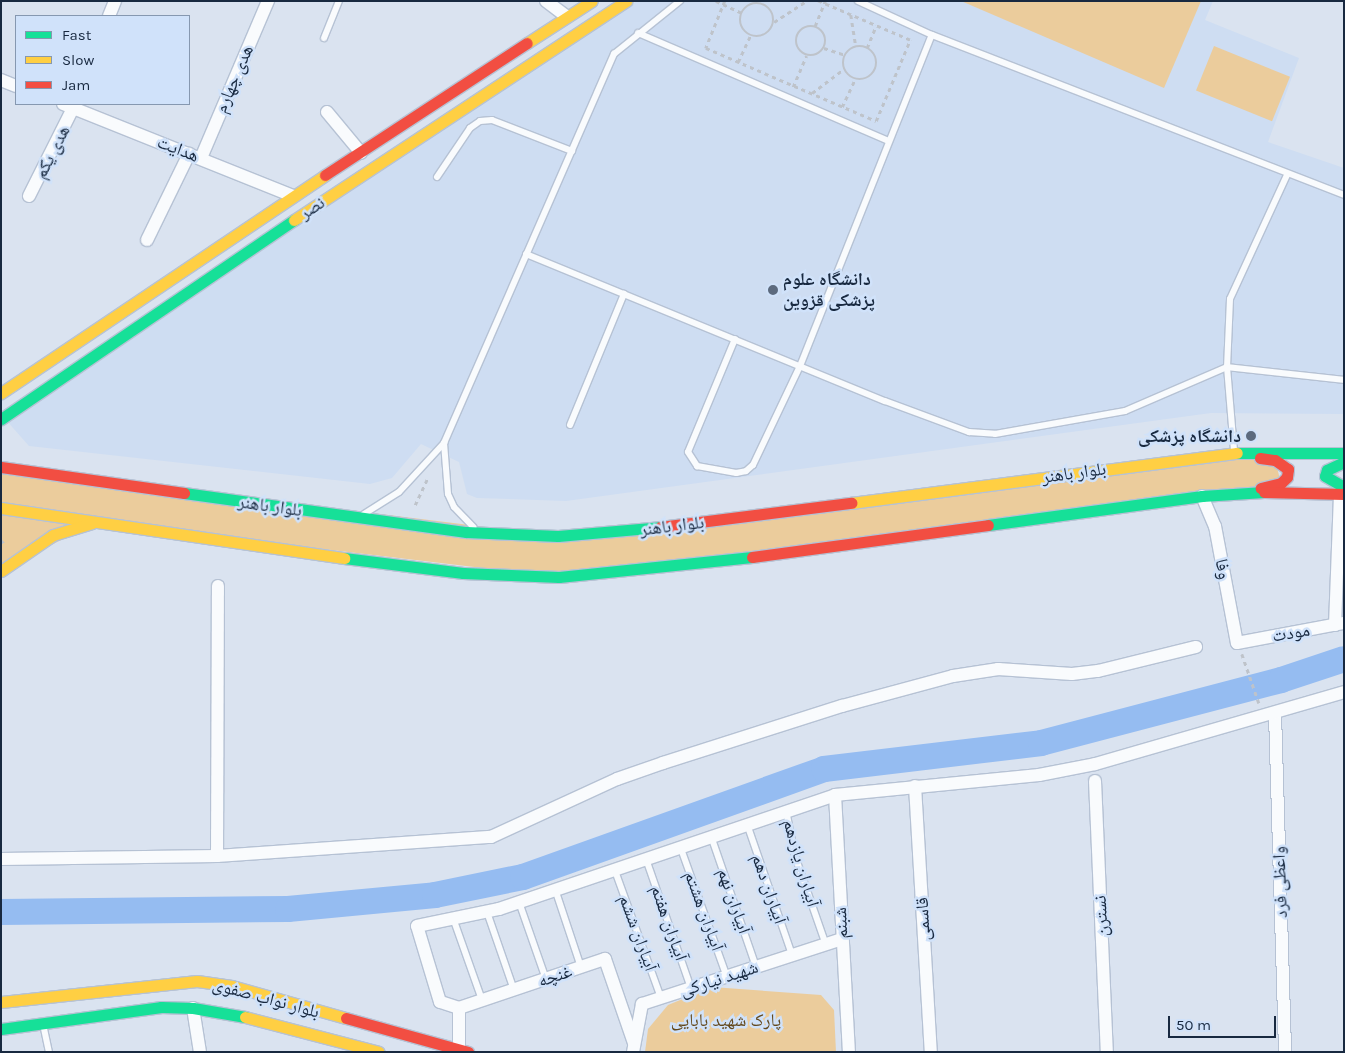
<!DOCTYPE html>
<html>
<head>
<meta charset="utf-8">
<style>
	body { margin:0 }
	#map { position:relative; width:1345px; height:1053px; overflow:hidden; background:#dae3f0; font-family:Karla,"Noto Naskh Arabic",sans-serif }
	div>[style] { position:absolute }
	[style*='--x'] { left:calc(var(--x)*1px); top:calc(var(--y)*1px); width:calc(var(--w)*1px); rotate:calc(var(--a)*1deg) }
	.built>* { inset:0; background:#ceddf2 }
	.green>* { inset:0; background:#ebcc9c; transform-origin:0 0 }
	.river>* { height:26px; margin:-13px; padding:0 13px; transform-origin:13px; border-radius:13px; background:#95bcf1 }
	.path>* { height:2.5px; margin-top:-1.25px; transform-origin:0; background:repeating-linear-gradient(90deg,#bec3ca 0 4px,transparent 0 8px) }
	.path>.ring { margin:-1.25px; padding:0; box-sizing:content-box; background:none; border:2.5px solid #bec3ca; border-radius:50% }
	.roads { filter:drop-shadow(1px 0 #b6c2d4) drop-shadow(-1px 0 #b6c2d4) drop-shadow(0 1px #b6c2d4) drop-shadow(0 -1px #b6c2d4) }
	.lane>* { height:6px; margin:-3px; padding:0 3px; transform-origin:3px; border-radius:3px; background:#f9fbfd }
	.street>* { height:12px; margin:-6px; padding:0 6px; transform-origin:6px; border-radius:6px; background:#f9fbfd }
	.fast>* { height:11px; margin:-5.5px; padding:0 5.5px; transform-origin:5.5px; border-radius:5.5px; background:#16e098 }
	.slow>* { height:11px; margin:-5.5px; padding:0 5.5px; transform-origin:5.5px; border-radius:5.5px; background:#ffcf43 }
	.jam>* { height:11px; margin:-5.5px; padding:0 5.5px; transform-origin:5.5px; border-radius:5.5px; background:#f24e42 }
	.dots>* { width:14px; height:14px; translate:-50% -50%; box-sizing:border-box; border:2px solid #d0e2fa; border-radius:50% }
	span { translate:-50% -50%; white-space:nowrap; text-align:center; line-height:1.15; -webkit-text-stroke:5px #d0e2fa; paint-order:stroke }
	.street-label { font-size:18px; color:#182940 }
	.poi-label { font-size:18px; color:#182940; font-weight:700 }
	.left { translate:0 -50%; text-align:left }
	.right { translate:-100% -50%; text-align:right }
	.park-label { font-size:18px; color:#63481c }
	.frame { position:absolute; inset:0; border:2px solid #182940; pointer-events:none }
	.legend { position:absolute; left:15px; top:15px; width:175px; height:90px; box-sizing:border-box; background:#d0e2fa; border:1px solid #8698b0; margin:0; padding:6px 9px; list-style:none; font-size:15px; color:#182940 }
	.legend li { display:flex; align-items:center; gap:10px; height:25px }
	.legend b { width:25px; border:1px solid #8698b0 }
	.scale { position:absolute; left:1168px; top:1016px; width:108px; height:22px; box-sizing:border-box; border:2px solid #182940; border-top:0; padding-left:6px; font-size:15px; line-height:18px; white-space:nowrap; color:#182940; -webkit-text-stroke:4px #d0e2fa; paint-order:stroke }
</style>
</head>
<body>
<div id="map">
	<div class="built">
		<div style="clip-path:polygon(637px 1px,1213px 1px,1205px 20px,1299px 58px,1268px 142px,1344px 168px,1344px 414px,1211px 413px,566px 501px,477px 498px,467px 494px,459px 462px,421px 444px,392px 478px,370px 484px,29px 446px,6px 420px)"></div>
	</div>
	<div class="green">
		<div style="clip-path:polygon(961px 1px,1201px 1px,1164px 88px)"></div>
		<div style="left:1214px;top:46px;width:82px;height:48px;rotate:22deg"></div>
		<div style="clip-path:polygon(1198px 456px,1275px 460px,1281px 483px,559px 577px,96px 522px,1px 571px,1px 467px,558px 536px)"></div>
		<div style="clip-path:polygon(712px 987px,821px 995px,834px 1010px,836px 1052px,645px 1052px,648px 1029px,668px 1005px)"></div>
	</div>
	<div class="river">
		<div style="--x:1;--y:912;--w:287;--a:-0.6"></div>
		<div style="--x:288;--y:909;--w:148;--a:-5.4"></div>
		<div style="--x:435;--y:895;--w:90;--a:-11.6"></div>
		<div style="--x:523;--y:877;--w:320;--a:-19.7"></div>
		<div style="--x:824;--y:769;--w:219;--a:-6.8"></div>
		<div style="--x:1041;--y:743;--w:248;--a:-14.7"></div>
		<div style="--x:1281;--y:680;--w:66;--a:-18.4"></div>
	</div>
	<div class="path">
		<div style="--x:716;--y:1;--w:29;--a:25"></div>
		<div style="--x:725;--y:1;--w:51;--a:112"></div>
		<div style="--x:706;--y:48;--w:185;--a:23.2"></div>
		<div style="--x:876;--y:121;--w:88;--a:-67.2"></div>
		<div style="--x:910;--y:40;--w:100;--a:-157"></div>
		<div class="ring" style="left:740px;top:3px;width:31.5px;height:31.5px"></div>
		<div style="--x:851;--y:15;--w:32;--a:81"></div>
		<div style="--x:774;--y:22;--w:38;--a:-33"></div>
		<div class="ring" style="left:796px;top:26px;width:27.5px;height:27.5px"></div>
		<div style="--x:815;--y:26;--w:27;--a:-68"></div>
		<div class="ring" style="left:843px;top:46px;width:31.5px;height:31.5px"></div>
		<div style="--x:824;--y:48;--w:23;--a:18"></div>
		<div style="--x:867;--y:48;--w:24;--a:-68"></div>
		<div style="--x:738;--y:62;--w:29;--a:-65"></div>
		<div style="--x:793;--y:87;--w:34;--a:-67"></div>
		<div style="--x:812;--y:93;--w:40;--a:-37"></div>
		<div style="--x:842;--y:107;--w:31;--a:-65"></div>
		<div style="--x:415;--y:505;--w:31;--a:-65"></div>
		<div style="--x:1;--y:540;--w:8;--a:50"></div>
		<div style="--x:1242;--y:654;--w:52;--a:70.9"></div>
	</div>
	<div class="roads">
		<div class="lane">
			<div style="--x:858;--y:1;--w:81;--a:24.7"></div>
			<div style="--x:932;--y:35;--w:442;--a:21.2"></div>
			<div style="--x:638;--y:33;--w:273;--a:23.3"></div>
			<div style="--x:324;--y:38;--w:40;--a:-68"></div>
			<div style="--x:1287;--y:175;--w:136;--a:114.7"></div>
			<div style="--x:1230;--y:299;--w:68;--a:92.5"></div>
			<div style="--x:1227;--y:367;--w:118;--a:6.3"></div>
			<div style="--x:437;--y:177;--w:59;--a:-56"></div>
			<div style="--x:470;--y:128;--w:12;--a:-35"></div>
			<div style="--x:480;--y:121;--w:12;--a:-5"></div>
			<div style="--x:492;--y:120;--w:86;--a:21.2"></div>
			<div style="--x:526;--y:254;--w:388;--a:22.3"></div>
			<div style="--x:885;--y:401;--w:90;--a:20.3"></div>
			<div style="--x:969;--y:432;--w:26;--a:4"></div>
			<div style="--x:995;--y:434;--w:132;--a:-10"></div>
			<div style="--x:1125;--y:411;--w:111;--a:-23.3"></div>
			<div style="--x:1227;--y:367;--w:84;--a:85.2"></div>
			<div style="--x:735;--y:339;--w:122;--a:112.6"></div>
			<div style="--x:688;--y:452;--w:17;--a:57"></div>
			<div style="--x:697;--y:466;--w:40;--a:10"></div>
			<div style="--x:736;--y:473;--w:10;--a:-11"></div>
			<div style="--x:746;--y:471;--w:9;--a:-41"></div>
			<div style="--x:753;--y:465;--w:110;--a:-64.6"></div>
			<div style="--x:800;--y:366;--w:356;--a:-68.3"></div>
			<div style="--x:570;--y:425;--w:142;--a:-67.6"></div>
			<div style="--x:444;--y:443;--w:51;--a:85.5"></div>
			<div style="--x:448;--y:494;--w:14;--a:65"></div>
			<div style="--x:454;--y:507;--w:28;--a:46"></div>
			<div style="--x:364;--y:514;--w:41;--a:-32.2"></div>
			<div style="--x:399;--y:492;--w:67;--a:-47.4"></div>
			<div style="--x:444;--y:443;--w:425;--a:-66.4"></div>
			<div style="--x:614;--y:54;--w:85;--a:-38.8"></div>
			<div style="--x:786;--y:810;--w:47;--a:78.9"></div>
			<div style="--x:795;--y:856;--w:94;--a:70.8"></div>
			<div style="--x:747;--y:824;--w:139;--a:71"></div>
			<div style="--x:711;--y:836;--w:139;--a:71"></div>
			<div style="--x:680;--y:846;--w:139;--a:70.3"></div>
			<div style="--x:646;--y:859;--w:137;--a:70.8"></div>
			<div style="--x:614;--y:868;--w:138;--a:70.1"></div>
			<div style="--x:555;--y:889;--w:82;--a:71.6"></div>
			<div style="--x:519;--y:902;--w:82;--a:70.7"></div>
			<div style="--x:487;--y:912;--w:83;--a:70.9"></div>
			<div style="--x:453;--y:918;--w:87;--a:70.5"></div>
			<div style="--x:43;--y:1024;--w:29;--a:78"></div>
		</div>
		<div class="street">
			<div style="--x:546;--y:1;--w:26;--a:37"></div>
			<div style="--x:109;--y:16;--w:16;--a:-68"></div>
			<div style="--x:1;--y:80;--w:16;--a:22"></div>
			<div style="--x:63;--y:104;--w:248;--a:21.8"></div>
			<div style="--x:327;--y:112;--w:53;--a:50.3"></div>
			<div style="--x:201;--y:158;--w:171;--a:-66.9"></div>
			<div style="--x:29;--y:196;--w:103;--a:-63.4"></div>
			<div style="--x:147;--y:240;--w:96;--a:-64"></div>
			<div style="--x:1202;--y:496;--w:33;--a:67"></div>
			<div style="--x:1215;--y:526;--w:119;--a:79.4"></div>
			<div style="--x:1237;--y:643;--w:109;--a:-10.6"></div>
			<div style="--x:1335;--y:625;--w:131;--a:-87.8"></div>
			<div style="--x:1275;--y:713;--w:339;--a:88.3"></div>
			<div style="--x:1095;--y:781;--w:271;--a:87.5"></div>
			<div style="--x:915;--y:786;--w:266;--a:86.6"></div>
			<div style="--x:835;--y:795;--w:257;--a:86.9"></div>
			<div style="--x:217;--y:856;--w:270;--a:-89.8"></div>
			<div style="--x:1;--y:859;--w:216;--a:-0.8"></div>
			<div style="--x:217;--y:856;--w:275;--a:-4"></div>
			<div style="--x:491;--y:837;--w:139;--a:-24.7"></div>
			<div style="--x:617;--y:779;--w:49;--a:-19.2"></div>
			<div style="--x:663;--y:763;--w:188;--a:-17.7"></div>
			<div style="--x:842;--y:706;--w:115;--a:-15.1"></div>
			<div style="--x:953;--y:676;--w:46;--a:-8.8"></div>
			<div style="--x:998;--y:669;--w:74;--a:3.9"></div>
			<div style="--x:1072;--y:674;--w:26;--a:-7"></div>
			<div style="--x:1098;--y:671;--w:101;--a:-13.8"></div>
			<div style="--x:193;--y:1008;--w:45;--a:81"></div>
			<div style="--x:459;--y:1008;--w:20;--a:-162"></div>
			<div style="--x:440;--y:1002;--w:79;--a:-106.8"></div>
			<div style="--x:417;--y:926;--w:84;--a:-11.7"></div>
			<div style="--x:499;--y:909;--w:355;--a:-18.7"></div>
			<div style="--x:835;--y:795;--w:205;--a:-5.6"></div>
			<div style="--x:1039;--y:775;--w:57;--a:-11.1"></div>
			<div style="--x:1095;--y:764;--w:259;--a:-16.1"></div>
			<div style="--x:459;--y:1049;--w:41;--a:-90"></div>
			<div style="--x:459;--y:1008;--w:154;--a:-18.6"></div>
			<div style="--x:605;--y:959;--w:89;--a:71"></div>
			<div style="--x:633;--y:1052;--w:49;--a:-79.4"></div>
			<div style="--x:642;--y:1004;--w:210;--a:-18"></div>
		</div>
		<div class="fast">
			<div style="--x:1;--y:419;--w:354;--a:-34.2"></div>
			<div style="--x:1237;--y:453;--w:107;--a:0"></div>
			<div style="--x:1344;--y:462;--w:19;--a:155"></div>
			<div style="--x:1327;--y:470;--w:6;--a:108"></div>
			<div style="--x:1325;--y:476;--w:22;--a:30"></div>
			<div style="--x:184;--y:493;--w:285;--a:7.9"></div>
			<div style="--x:466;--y:532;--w:92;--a:2.5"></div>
			<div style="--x:558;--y:536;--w:102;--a:-5"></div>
			<div style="--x:988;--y:525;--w:216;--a:-7.7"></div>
			<div style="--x:1202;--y:496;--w:62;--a:-3.7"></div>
			<div style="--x:344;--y:558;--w:120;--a:7.2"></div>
			<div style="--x:463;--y:573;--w:96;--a:2.4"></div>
			<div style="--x:559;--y:577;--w:194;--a:-5.9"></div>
			<div style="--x:1;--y:1029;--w:162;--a:-7.8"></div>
			<div style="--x:161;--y:1007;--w:32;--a:2"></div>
			<div style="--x:193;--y:1008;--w:53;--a:9.8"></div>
		</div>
		<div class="slow">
			<div style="--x:527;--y:43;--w:77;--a:-32.9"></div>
			<div style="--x:294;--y:220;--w:398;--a:-33.4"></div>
			<div style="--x:1;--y:393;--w:391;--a:-33.9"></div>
			<div style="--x:851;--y:503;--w:389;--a:-7.4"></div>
			<div style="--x:1;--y:508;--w:347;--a:8.3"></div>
			<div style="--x:1;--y:571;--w:63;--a:-34.7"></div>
			<div style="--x:53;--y:535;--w:41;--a:-17.1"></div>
			<div style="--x:1;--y:1002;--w:197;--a:-6.1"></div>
			<div style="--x:197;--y:981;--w:35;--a:8"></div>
			<div style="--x:232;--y:986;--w:118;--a:15.7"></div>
			<div style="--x:245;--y:1017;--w:138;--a:14.6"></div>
		</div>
		<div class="jam">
			<div style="--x:325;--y:175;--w:241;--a:-33.2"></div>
			<div style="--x:1260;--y:458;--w:15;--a:8"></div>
			<div style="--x:1275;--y:460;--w:16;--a:35"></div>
			<div style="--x:1288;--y:469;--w:8;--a:97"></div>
			<div style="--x:1287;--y:477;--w:8;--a:135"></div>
			<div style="--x:1281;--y:483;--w:21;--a:166"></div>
			<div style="--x:1;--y:467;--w:185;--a:8.1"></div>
			<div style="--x:1264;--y:492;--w:80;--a:1.4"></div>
			<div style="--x:660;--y:527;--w:193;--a:-7.2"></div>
			<div style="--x:752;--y:557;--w:238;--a:-7.7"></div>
			<div style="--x:346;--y:1018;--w:127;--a:15.6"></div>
		</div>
	</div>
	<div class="dots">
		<div style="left:773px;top:290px;background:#5c6a7e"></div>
		<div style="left:1251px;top:436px;background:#5c6a7e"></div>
	</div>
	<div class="street-label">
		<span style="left:234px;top:79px;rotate:-67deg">هدی چهارم</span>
		<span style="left:178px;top:149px;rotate:21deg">هدایت</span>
		<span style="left:52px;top:152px;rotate:-63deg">هدی یکم</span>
		<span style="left:312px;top:208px;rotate:-34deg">نصر</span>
		<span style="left:1074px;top:473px;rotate:-8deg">بلوار باهنر</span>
		<span style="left:270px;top:506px;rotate:8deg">بلوار باهنر</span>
		<span style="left:672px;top:526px;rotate:-7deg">بلوار باهنر</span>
		<span style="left:1223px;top:569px;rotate:79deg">وفا</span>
		<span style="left:1291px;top:633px;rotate:-10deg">مودت</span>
		<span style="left:801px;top:863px;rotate:74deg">آبیاران یازدهم</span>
		<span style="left:1280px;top:882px;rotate:-92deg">واعظی فرد</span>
		<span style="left:769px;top:889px;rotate:71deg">آبیاران دهم</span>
		<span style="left:734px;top:901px;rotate:71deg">آبیاران نهم</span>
		<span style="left:704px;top:911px;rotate:70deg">آبیاران هشتم</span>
		<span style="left:1101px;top:916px;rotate:-93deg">نسترن</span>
		<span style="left:923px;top:919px;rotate:-93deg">قاسمی</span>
		<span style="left:669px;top:923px;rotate:71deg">آبیاران هفتم</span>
		<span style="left:841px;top:923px;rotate:-93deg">شبنم</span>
		<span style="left:638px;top:933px;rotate:70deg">آبیاران ششم</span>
		<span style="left:555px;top:976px;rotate:-19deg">غنچه</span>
		<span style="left:719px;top:979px;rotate:-18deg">شهید نیارکی</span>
		<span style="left:266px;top:998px;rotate:15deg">بلوار نواب صفوی</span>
	</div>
	<div class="poi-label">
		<span class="left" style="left:783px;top:290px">دانشگاه علوم<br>پزشکی قزوین</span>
		<span class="right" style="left:1241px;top:436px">دانشگاه پزشکی</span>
	</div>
	<div class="park-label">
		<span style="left:726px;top:1020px">پارک شهید بابایی</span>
	</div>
	<div class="frame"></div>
	<ul class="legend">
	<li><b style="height:6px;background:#16e098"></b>Fast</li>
	<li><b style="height:6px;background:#ffcf43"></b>Slow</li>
	<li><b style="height:6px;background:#f24e42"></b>Jam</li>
	</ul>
	<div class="scale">50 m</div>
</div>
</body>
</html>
